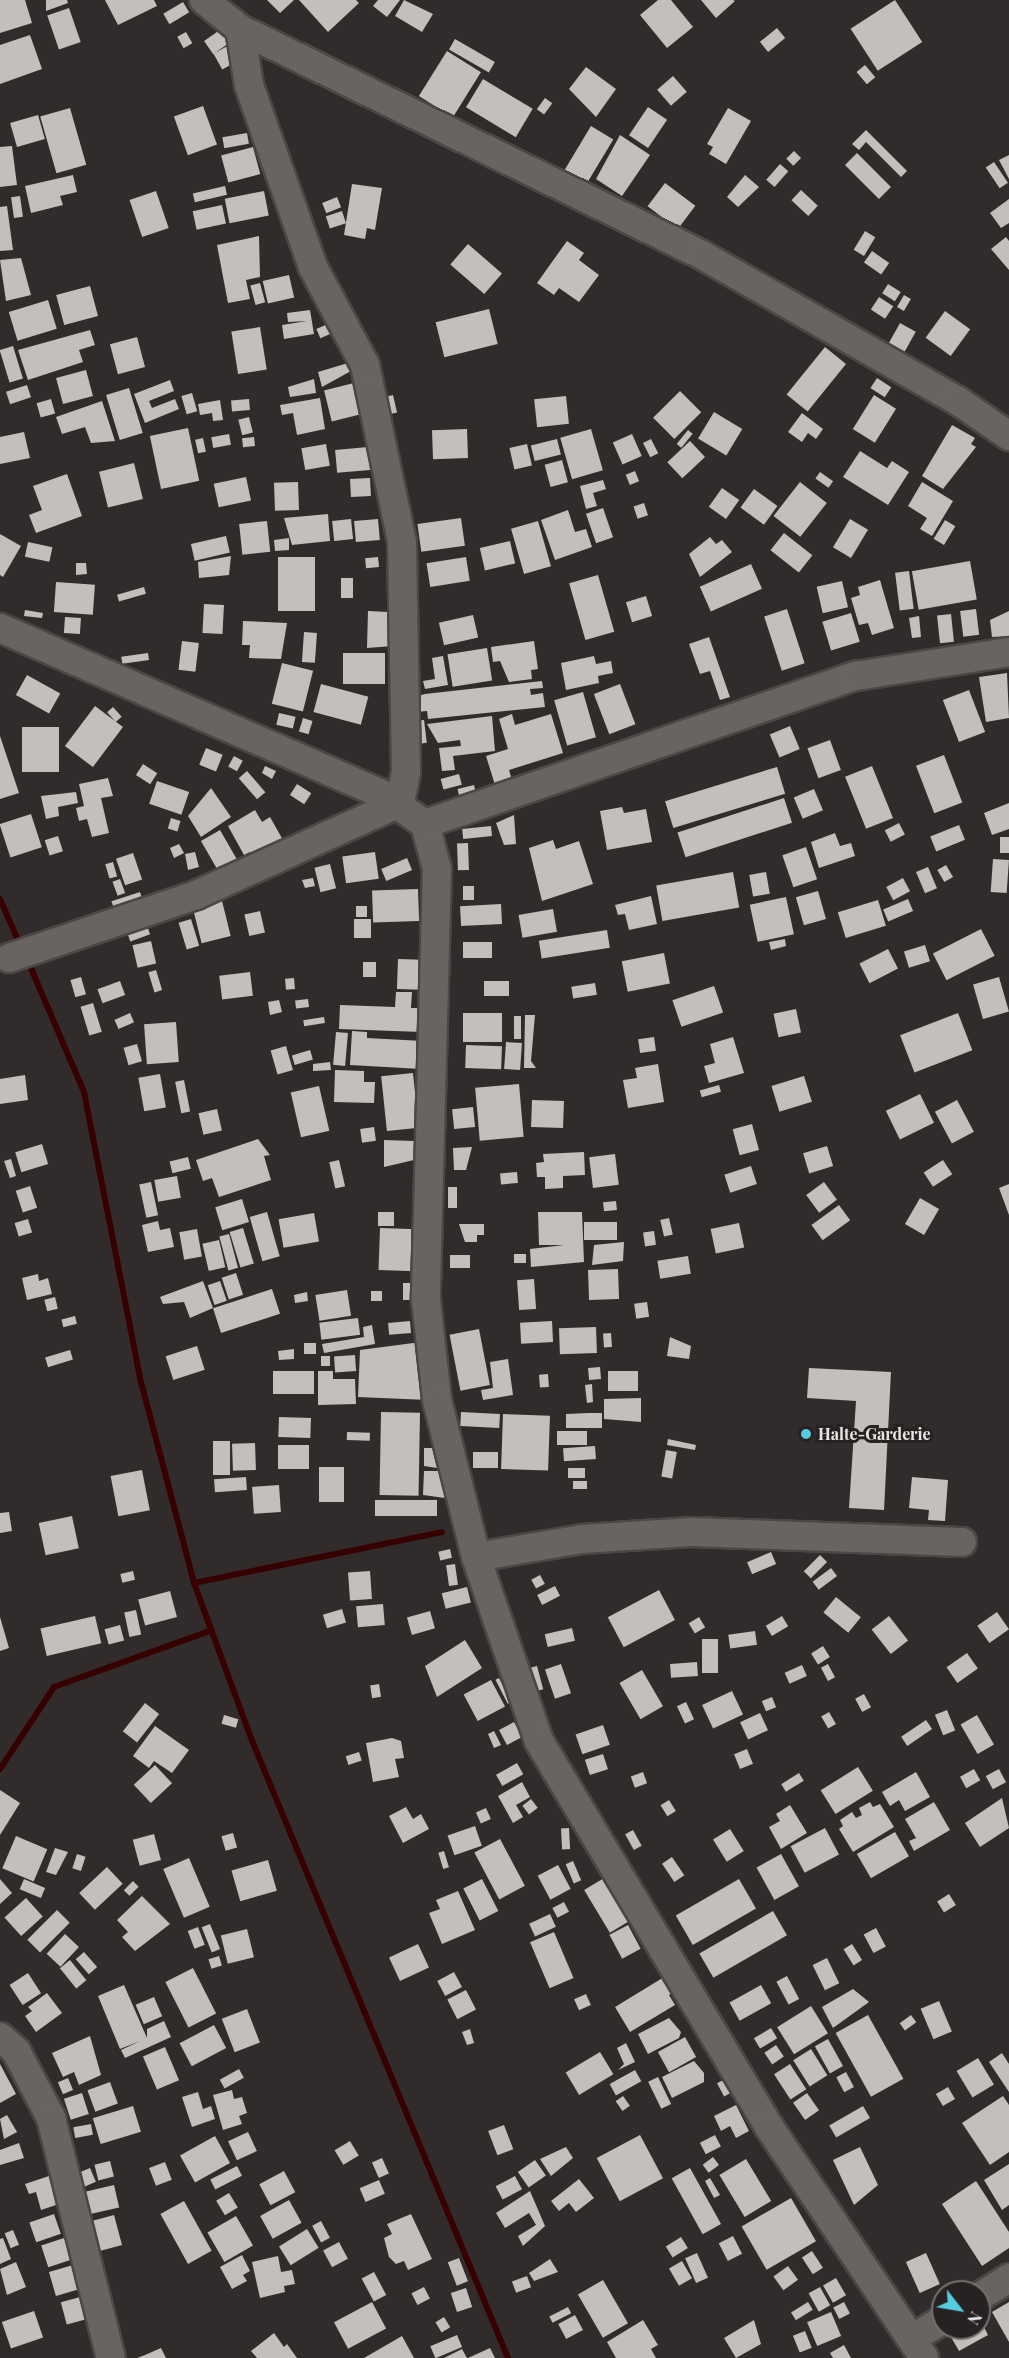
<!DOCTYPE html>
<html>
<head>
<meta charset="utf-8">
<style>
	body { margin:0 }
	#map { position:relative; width:1009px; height:2358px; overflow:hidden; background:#312c2b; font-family:"Playfair Display",serif }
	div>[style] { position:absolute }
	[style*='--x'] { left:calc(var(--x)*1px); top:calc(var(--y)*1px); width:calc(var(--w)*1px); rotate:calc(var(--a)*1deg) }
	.stream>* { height:6px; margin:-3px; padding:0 3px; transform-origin:3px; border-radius:3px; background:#370000 }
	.building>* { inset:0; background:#c4bebd; transform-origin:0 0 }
	.roads { filter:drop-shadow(2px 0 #4b4746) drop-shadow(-2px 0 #4b4746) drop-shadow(0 2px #4b4746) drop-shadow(0 -2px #4b4746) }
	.minor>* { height:28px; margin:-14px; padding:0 14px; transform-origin:14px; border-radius:14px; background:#696362 }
	.dots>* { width:16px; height:16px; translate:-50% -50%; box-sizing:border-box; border:3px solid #272221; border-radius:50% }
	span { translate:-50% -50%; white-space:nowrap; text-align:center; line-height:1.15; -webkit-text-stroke:6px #272221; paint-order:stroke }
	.poi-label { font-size:16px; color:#e8e5e4; font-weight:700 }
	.left { translate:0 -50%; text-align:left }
	.north { position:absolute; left:931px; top:2280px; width:60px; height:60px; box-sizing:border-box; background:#272221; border:2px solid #74706f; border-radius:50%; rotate:121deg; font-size:16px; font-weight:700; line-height:24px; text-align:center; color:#e8e5e4 }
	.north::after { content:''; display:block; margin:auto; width:21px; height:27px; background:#55cae0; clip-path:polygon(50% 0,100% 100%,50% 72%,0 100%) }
</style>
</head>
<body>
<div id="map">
	<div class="stream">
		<div style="--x:0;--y:899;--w:52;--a:66.4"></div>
		<div style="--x:27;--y:959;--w:145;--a:66.8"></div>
		<div style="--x:84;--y:1092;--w:296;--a:78.9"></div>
		<div style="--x:141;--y:1382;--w:208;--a:75.2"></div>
		<div style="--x:194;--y:1583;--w:171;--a:69.8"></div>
		<div style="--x:253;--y:1743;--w:666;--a:67.48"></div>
		<div style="--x:194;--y:1583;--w:253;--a:-11.6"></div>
		<div style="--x:0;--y:1769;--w:98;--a:-56.6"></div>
		<div style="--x:54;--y:1687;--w:168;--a:-19.8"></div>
	</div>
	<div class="building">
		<div style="clip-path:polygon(0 0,25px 0,32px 23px,0 33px)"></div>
		<div style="clip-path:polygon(46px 0,67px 0,68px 3px,46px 11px)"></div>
		<div style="clip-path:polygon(105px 0,154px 0,157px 6px,118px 25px)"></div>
		<div style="clip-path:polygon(267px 0,294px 0,280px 13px)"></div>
		<div style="clip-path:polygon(299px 0,356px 0,359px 3px,328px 32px)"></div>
		<div style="clip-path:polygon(378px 0,400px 0,387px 17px,373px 6px)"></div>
		<div style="clip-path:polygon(404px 0,433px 14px,422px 32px,395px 16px)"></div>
		<div style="clip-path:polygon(658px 0,671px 0,693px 27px,667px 48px,640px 15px)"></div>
		<div style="clip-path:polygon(701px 0,733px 0,735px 1px,716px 18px)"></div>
		<div style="left:895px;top:0;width:50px;height:53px;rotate:57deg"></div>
		<div style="left:183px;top:2px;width:12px;height:23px;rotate:59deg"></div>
		<div style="left:69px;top:8px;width:36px;height:23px;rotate:71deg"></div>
		<div style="left:227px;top:25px;width:16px;height:28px;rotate:55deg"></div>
		<div style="left:777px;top:28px;width:13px;height:22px;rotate:51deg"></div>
		<div style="left:186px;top:32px;width:13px;height:10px;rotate:61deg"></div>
		<div style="clip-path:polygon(30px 35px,42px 69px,0 84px,0 45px)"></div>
		<div style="left:455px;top:39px;width:46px;height:12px;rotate:30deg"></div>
		<div style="left:231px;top:44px;width:18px;height:20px;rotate:61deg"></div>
		<div style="left:447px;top:51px;width:40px;height:53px;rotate:32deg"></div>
		<div style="left:865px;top:65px;width:16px;height:11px;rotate:50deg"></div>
		<div style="clip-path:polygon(586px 67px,616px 89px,596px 117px,569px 89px)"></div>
		<div style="left:673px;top:76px;width:21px;height:21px;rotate:49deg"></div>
		<div style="left:483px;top:79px;width:58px;height:33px;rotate:31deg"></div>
		<div style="left:545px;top:98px;width:9px;height:14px;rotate:36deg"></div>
		<div style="left:203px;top:106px;width:41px;height:31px;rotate:70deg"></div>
		<div style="left:648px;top:107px;width:23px;height:34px;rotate:34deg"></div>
		<div style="left:70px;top:108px;width:59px;height:31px;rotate:74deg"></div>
		<div style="clip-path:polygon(728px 108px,751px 121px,726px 164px,709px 154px,713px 147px,707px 144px)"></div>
		<div style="left:38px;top:115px;width:25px;height:29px;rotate:74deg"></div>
		<div style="left:591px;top:126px;width:26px;height:53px;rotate:31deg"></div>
		<div style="clip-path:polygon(866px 130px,907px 171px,901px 177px,866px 142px,859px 150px,852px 144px)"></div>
		<div style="left:247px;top:133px;width:11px;height:25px;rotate:80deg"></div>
		<div style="clip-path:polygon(620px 135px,650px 155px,622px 196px,596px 179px)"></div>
		<div style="clip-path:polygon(12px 146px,17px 185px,0 187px,0 147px)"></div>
		<div style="left:253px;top:147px;width:28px;height:33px;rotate:75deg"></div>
		<div style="left:794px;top:151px;width:10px;height:11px;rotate:45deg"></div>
		<div style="left:857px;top:153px;width:48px;height:17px;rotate:45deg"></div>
		<div style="clip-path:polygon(1009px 155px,1009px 179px,999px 160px)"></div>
		<div style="left:994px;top:162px;width:25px;height:10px;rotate:56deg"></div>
		<div style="left:780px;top:164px;width:11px;height:21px;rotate:41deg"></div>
		<div style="clip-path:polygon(73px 175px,77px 192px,60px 196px,63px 205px,31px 213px,25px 186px)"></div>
		<div style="clip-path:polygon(745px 175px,759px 187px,738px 207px,727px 197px)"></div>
		<div style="left:665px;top:183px;width:38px;height:29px;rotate:37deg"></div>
		<div style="clip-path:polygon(352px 184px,382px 188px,375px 230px,367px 228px,365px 239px,344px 235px)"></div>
		<div style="left:225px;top:186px;width:9px;height:33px;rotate:77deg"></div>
		<div style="left:801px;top:190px;width:23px;height:14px;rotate:43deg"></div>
		<div style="left:156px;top:191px;width:39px;height:28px;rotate:71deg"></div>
		<div style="left:264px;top:191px;width:25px;height:40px;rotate:79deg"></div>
		<div style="left:20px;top:196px;width:21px;height:9px;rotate:82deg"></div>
		<div style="left:337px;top:197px;width:11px;height:16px;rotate:68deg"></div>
		<div style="clip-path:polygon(1009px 199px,1009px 223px,1001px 228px,990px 213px)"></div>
		<div style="left:222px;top:205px;width:19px;height:30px;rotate:78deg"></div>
		<div style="clip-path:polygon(7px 206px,13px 250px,0 251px,0 207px)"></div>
		<div style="left:342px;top:211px;width:13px;height:17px;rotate:72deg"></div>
		<div style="left:865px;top:231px;width:12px;height:22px;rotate:31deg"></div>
		<div style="clip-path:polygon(259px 236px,260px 277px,246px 280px,250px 299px,228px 303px,217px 245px)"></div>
		<div style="clip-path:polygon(1006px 237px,1009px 241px,1009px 270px,991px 249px)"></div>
		<div style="clip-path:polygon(567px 241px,584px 253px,579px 260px,599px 275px,579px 302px,559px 288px,554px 295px,537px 283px)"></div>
		<div style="left:468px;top:244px;width:45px;height:27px;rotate:41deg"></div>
		<div style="left:872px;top:251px;width:21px;height:14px;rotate:35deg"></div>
		<div style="clip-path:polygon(21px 258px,31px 295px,6px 301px,0 260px)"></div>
		<div style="left:289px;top:275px;width:23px;height:27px;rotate:77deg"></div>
		<div style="left:260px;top:283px;width:20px;height:10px;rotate:75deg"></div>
		<div style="left:888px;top:284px;width:15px;height:11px;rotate:32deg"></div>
		<div style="left:90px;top:286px;width:31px;height:35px;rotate:75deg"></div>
		<div style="left:904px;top:295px;width:8px;height:14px;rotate:30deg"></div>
		<div style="left:879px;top:297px;width:17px;height:15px;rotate:33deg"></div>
		<div style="left:48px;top:300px;width:30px;height:41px;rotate:73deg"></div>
		<div style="left:489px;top:309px;width:36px;height:55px;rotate:76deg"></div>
		<div style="clip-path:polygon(310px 310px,314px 334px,284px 339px,282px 325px,307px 321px,288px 322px,287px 313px)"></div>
		<div style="left:945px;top:311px;width:31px;height:33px;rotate:36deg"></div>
		<div style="left:330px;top:323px;width:10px;height:15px;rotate:66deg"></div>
		<div style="left:900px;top:323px;width:18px;height:23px;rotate:29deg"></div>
		<div style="left:260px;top:327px;width:43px;height:29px;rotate:81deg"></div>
		<div style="clip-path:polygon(90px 330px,95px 345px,79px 350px,83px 362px,28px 380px,18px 350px)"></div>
		<div style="left:137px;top:337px;width:31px;height:28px;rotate:75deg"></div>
		<div style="left:13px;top:346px;width:34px;height:14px;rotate:73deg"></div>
		<div style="left:825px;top:347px;width:27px;height:61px;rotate:39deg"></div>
		<div style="clip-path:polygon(348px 363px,351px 371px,322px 387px,318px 372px)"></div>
		<div style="left:86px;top:370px;width:27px;height:31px;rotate:75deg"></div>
		<div style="left:877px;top:378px;width:17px;height:12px;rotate:33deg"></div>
		<div style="clip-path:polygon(314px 379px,316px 393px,290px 397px,288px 387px)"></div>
		<div style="clip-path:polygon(170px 380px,174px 391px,149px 401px,152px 408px,175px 399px,179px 409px,145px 423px,134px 394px)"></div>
		<div style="left:358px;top:382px;width:32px;height:35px;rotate:76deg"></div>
		<div style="left:27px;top:385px;width:13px;height:22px;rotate:72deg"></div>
		<div style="left:129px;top:388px;width:47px;height:24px;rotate:73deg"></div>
		<div style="left:680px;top:391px;width:30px;height:38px;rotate:45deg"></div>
		<div style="left:192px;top:393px;width:19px;height:11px;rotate:74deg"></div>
		<div style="left:393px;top:395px;width:18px;height:13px;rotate:77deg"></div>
		<div style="left:874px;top:395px;width:26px;height:40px;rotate:32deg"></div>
		<div style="left:566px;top:396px;width:28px;height:32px;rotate:84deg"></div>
		<div style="clip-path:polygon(320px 398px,325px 429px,297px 435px,293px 413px,282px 415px,280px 405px)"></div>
		<div style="left:51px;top:399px;width:15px;height:15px;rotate:74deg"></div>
		<div style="left:249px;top:399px;width:11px;height:18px;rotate:85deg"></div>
		<div style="clip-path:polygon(220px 400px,223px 420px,213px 421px,212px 413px,200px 415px,198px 404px)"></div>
		<div style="clip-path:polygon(102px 401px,115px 441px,91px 443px,85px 427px,62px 434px,56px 417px)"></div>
		<div style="left:714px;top:412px;width:33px;height:31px;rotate:31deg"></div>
		<div style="clip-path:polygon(802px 413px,823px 429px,816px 439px,808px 433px,802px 442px,788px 432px)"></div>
		<div style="left:249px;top:417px;width:16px;height:11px;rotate:76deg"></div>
		<div style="clip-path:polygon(952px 425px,975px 438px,971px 444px,976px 447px,943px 489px,922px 476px)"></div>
		<div style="left:188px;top:428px;width:54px;height:39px;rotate:78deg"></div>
		<div style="left:467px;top:429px;width:29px;height:35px;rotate:88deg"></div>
		<div style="left:591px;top:429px;width:43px;height:32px;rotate:74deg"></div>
		<div style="left:688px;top:430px;width:6px;height:18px;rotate:39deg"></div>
		<div style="clip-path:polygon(24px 432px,30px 458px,0 464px,0 437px)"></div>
		<div style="left:229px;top:434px;width:11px;height:18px;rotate:80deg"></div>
		<div style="left:632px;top:434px;width:24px;height:21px;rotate:66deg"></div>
		<div style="left:254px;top:437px;width:9px;height:12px;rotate:84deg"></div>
		<div style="left:203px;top:438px;width:14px;height:8px;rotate:78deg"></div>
		<div style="left:557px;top:439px;width:16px;height:27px;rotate:76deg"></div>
		<div style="left:651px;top:439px;width:16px;height:9px;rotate:63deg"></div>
		<div style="left:690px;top:441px;width:22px;height:31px;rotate:47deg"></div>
		<div style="left:326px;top:444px;width:22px;height:25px;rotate:80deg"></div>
		<div style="left:527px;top:444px;width:22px;height:18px;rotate:77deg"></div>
		<div style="left:368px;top:447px;width:23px;height:33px;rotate:85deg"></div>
		<div style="clip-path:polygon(860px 451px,887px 468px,892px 461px,909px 472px,888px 505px,843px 477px)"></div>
		<div style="left:562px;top:460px;width:23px;height:18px;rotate:75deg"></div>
		<div style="left:134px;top:463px;width:37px;height:36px;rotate:76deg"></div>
		<div style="left:635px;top:471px;width:11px;height:10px;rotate:68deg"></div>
		<div style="left:820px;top:472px;width:16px;height:8px;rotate:35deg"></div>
		<div style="clip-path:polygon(67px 474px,82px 516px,36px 533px,29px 515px,42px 510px,33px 486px)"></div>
		<div style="left:246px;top:477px;width:24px;height:33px;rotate:78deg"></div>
		<div style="left:370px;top:478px;width:18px;height:20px;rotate:87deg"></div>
		<div style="clip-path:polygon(603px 480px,606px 489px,593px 493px,597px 506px,586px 509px,580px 486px)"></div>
		<div style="left:298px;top:482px;width:28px;height:24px;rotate:88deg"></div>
		<div style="left:800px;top:482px;width:34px;height:43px;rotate:38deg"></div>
		<div style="clip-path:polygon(922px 482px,953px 501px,932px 536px,920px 529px,927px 518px,908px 506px)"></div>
		<div style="left:722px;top:488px;width:21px;height:23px;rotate:35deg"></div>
		<div style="left:754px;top:489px;width:29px;height:23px;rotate:36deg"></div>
		<div style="left:644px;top:503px;width:13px;height:11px;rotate:72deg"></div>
		<div style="left:603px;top:508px;width:31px;height:18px;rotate:71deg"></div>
		<div style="clip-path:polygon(568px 510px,575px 532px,586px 529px,592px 547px,555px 560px,541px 520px)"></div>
		<div style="clip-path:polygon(328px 514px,330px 541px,292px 545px,284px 518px)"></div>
		<div style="left:461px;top:518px;width:28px;height:44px;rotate:82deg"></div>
		<div style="left:351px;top:519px;width:20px;height:19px;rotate:84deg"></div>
		<div style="left:378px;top:519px;width:21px;height:24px;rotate:85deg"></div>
		<div style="left:850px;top:519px;width:21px;height:33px;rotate:31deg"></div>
		<div style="left:945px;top:520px;width:12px;height:22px;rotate:31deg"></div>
		<div style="left:267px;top:521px;width:31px;height:28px;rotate:84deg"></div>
		<div style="left:538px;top:521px;width:47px;height:28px;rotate:74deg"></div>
		<div style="left:784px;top:533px;width:36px;height:22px;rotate:38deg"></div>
		<div style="clip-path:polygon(0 534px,21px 546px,3px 577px,0 575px)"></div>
		<div style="left:226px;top:536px;width:17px;height:36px;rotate:77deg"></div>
		<div style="clip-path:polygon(710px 537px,716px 544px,722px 540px,732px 552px,700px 577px,689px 554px)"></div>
		<div style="clip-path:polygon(289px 538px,289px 550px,275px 551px,274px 540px)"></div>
		<div style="left:510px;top:541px;width:23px;height:31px;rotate:77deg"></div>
		<div style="left:28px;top:542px;width:25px;height:15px;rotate:12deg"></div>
		<div style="clip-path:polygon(231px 556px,229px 575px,199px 578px,198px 562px)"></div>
		<div style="left:278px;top:557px;width:37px;height:54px"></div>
		<div style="left:378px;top:557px;width:10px;height:13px;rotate:84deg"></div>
		<div style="left:466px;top:557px;width:24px;height:40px;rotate:81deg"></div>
		<div style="left:970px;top:561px;width:39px;height:59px;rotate:80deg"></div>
		<div style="clip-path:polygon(76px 563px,86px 563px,87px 574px,76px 575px)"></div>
		<div style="left:751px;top:564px;width:27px;height:56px;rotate:66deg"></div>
		<div style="left:909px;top:571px;width:38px;height:14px;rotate:83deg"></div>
		<div style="left:598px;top:575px;width:59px;height:30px;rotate:74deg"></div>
		<div style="left:341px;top:578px;width:12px;height:20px"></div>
		<div style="clip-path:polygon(880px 580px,894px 628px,872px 635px,868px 623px,859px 625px,851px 598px,860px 595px,858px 587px)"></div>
		<div style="left:842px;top:581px;width:27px;height:26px;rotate:77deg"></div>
		<div style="left:56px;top:582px;width:39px;height:30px;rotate:4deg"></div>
		<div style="left:144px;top:587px;width:7px;height:28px;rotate:74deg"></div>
		<div style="left:646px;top:596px;width:21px;height:21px;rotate:73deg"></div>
		<div style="left:204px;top:604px;width:20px;height:29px;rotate:3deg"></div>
		<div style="left:787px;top:609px;width:57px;height:24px;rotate:72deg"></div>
		<div style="left:976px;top:609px;width:26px;height:16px;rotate:83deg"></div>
		<div style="clip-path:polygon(25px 610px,43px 613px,42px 618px,24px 616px)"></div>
		<div style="clip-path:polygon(368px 611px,388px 612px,393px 646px,367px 648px)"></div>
		<div style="clip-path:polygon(1009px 611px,1009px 636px,992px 637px,990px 620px)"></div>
		<div style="left:851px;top:613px;width:30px;height:30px;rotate:73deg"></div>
		<div style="left:951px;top:614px;width:28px;height:14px;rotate:84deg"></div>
		<div style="left:473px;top:615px;width:23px;height:35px;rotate:77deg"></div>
		<div style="clip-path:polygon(919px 616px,921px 637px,912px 638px,909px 618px)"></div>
		<div style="left:65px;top:617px;width:16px;height:16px;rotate:4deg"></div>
		<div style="clip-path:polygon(243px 621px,287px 623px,281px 659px,249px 658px,250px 645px,242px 645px)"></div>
		<div style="left:304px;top:632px;width:13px;height:30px;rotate:4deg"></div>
		<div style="clip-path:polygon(709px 637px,730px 697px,720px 700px,710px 671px,700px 674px,689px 644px)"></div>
		<div style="left:182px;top:641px;width:17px;height:29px;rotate:7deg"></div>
		<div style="clip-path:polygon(534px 641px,538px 669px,531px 670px,532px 679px,509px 682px,500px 661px,493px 662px,491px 647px)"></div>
		<div style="left:487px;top:648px;width:33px;height:40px;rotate:81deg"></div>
		<div style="left:148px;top:653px;width:7px;height:27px;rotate:82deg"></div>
		<div style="left:343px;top:653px;width:42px;height:31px"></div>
		<div style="clip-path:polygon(443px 656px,448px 685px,425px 689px,423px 681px,435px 679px,432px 658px)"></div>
		<div style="clip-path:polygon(594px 656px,596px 664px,611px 661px,613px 673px,598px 676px,599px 683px,566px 690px,561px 663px)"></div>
		<div style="left:282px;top:663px;width:32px;height:42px;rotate:14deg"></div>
		<div style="clip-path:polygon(1007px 673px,1009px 718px,986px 722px,979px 677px)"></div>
		<div style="left:27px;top:675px;width:38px;height:23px;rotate:29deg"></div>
		<div style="clip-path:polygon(542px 681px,543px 688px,530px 689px,531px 695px,543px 693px,545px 707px,428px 719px,427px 711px,416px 712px,415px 697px,425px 694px)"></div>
		<div style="left:321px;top:684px;width:49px;height:29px;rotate:15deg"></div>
		<div style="left:620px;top:684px;width:43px;height:28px;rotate:69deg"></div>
		<div style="left:969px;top:690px;width:45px;height:28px;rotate:69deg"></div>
		<div style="left:583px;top:692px;width:47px;height:30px;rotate:74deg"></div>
		<div style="left:95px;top:706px;width:35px;height:50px;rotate:37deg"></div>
		<div style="left:113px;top:707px;width:13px;height:8px;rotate:48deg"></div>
		<div style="left:279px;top:713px;width:17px;height:12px;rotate:13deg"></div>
		<div style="clip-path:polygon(512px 714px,515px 725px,551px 714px,563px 753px,509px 770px,512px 780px,495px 785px,486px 756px,508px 749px,499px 719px)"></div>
		<div style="clip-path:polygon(492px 716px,495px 751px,453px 756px,455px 770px,442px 771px,439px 748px,461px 746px,460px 740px,438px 743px,427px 724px)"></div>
		<div style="left:303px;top:718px;width:10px;height:14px;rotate:17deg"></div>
		<div style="left:424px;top:720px;width:23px;height:9px;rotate:83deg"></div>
		<div style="left:790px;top:726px;width:25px;height:22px;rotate:67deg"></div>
		<div style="left:22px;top:727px;width:37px;height:45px"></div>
		<div style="clip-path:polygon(0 736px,19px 793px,0 799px)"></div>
		<div style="left:830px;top:740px;width:32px;height:24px;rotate:70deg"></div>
		<div style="left:206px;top:748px;width:18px;height:18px;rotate:22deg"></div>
		<div style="left:944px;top:755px;width:51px;height:30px;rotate:69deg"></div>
		<div style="left:234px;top:756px;width:10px;height:12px;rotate:29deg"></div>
		<div style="left:143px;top:764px;width:17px;height:13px;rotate:33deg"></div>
		<div style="clip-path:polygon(265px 766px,276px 771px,272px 779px,262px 773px)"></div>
		<div style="left:872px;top:766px;width:56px;height:29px;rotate:68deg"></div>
		<div style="left:777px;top:767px;width:28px;height:117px;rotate:73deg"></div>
		<div style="left:247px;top:771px;width:28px;height:11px;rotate:49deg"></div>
		<div style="left:459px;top:774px;width:11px;height:19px;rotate:75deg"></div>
		<div style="clip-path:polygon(108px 778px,113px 796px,101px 798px,109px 833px,92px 837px,87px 819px,79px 821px,76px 808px,84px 806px,79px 784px)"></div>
		<div style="left:157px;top:781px;width:34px;height:24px;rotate:19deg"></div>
		<div style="left:297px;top:784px;width:17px;height:13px;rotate:33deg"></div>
		<div style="left:474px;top:785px;width:8px;height:17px;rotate:76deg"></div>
		<div style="clip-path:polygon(211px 788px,231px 817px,201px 837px,188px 816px)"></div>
		<div style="left:814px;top:789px;width:23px;height:22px;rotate:67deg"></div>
		<div style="clip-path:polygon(76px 792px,78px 803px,58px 807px,59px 816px,46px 819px,41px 796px)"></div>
		<div style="left:784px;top:798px;width:26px;height:112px;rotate:72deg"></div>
		<div style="clip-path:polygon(1009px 803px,1009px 829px,992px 835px,984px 813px)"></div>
		<div style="clip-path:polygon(622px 807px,624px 813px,646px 809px,652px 842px,607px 850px,600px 811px)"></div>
		<div style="clip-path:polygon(255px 810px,262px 822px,270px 817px,283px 840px,253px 858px,250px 852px,244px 855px,228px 826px)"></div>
		<div style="left:31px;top:814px;width:35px;height:33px;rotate:72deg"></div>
		<div style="clip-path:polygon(514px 815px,516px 844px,504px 845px,496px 823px)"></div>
		<div style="left:171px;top:818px;width:10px;height:11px;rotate:17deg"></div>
		<div style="left:899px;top:823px;width:13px;height:16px;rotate:63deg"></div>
		<div style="left:959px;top:825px;width:16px;height:31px;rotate:68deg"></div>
		<div style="left:491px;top:826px;width:10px;height:29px;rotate:84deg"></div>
		<div style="left:220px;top:830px;width:34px;height:22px;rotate:60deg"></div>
		<div style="clip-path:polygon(835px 833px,840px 846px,851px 843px,855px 856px,819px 868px,811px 842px)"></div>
		<div style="left:58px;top:836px;width:16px;height:14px;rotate:72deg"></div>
		<div style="left:1009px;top:837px;width:16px;height:9px;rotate:90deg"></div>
		<div style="clip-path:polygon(553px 840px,556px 849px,579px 841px,593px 884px,542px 901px,529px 848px)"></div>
		<div style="left:468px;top:843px;width:27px;height:11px;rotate:88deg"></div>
		<div style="clip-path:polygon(179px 844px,184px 853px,174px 858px,170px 848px)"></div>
		<div style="left:806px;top:847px;width:34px;height:25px;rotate:71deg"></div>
		<div style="clip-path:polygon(195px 852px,199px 867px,188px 870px,185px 854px)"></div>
		<div style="left:375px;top:852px;width:27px;height:33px;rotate:82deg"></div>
		<div style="left:133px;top:853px;width:28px;height:18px;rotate:71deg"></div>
		<div style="left:407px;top:858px;width:13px;height:28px;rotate:67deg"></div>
		<div style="left:993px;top:859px;width:16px;height:33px;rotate:4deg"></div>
		<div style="left:113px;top:862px;width:15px;height:8px;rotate:74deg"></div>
		<div style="left:330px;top:864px;width:25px;height:16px;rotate:76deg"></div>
		<div style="left:946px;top:865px;width:14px;height:10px;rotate:60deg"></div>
		<div style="left:928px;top:867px;width:23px;height:13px;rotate:67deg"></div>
		<div style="left:733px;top:872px;width:36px;height:78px;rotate:80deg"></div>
		<div style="left:766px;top:872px;width:22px;height:17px;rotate:80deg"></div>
		<div style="clip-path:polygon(313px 878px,315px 886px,305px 888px,302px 880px)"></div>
		<div style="left:903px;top:878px;width:15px;height:19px;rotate:62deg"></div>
		<div style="left:120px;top:879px;width:15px;height:8px;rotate:70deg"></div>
		<div style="left:463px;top:886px;width:11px;height:14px"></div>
		<div style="left:418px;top:889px;width:32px;height:46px;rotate:88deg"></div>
		<div style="left:818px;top:891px;width:29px;height:23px;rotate:74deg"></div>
		<div style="left:140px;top:892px;width:9px;height:30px;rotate:72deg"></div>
		<div style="clip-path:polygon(651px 896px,657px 924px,629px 930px,625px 914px,618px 915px,615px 905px)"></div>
		<div style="left:786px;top:897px;width:38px;height:37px;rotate:78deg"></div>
		<div style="left:908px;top:899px;width:13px;height:27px;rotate:67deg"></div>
		<div style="left:878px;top:900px;width:27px;height:42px;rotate:73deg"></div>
		<div style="left:222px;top:901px;width:36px;height:30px;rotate:76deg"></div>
		<div style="left:501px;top:904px;width:20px;height:41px;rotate:87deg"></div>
		<div style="left:367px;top:906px;width:11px;height:11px;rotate:90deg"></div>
		<div style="left:553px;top:909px;width:23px;height:35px;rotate:80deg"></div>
		<div style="left:260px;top:911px;width:22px;height:16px;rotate:77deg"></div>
		<div style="left:191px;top:919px;width:28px;height:13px;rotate:73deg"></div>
		<div style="left:354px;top:919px;width:17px;height:19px"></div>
		<div style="left:146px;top:923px;width:12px;height:21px;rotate:70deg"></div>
		<div style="left:981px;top:929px;width:30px;height:54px;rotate:63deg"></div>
		<div style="left:607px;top:930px;width:18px;height:69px;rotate:81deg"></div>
		<div style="clip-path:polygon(785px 939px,786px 946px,771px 950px,769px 942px)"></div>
		<div style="left:151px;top:941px;width:23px;height:19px;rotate:77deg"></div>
		<div style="left:463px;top:942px;width:29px;height:16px"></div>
		<div style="left:925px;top:945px;width:17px;height:22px;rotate:73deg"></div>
		<div style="left:888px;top:949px;width:22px;height:32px;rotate:63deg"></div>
		<div style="left:664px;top:953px;width:31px;height:43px;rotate:79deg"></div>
		<div style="left:398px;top:959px;width:24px;height:30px;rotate:2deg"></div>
		<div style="left:363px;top:962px;width:13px;height:15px"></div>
		<div style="left:156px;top:970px;width:21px;height:8px;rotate:73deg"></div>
		<div style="left:250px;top:972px;width:24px;height:31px;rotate:83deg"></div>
		<div style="left:81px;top:977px;width:18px;height:11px;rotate:74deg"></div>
		<div style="left:999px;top:977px;width:36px;height:27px;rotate:74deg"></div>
		<div style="left:294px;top:978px;width:11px;height:9px;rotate:85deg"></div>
		<div style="left:120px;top:981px;width:15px;height:24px;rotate:70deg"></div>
		<div style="left:509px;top:981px;width:15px;height:25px;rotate:90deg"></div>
		<div style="left:595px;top:983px;width:12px;height:24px;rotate:81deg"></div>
		<div style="left:714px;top:986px;width:28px;height:44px;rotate:71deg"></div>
		<div style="clip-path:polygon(396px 992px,412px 992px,411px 1008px,423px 1008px,422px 1032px,339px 1029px,340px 1005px,395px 1007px)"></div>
		<div style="left:308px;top:999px;width:8px;height:13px;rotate:83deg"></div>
		<div style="clip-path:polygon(279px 1000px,282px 1012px,270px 1015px,268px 1002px)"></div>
		<div style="left:93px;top:1003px;width:30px;height:13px;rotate:73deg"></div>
		<div style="left:796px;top:1009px;width:24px;height:23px;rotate:78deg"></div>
		<div style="left:130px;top:1013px;width:10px;height:17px;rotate:66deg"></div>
		<div style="left:463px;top:1013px;width:39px;height:29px"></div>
		<div style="left:958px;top:1013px;width:40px;height:62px;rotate:69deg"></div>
		<div style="clip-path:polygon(525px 1015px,535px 1015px,531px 1061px,536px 1068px,524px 1068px)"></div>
		<div style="left:514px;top:1016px;width:7px;height:23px"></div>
		<div style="left:324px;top:1017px;width:6px;height:21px;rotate:81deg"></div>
		<div style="left:176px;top:1022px;width:40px;height:32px;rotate:86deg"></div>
		<div style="clip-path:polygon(352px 1031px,367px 1032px,367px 1038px,423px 1041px,421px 1069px,350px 1065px)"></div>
		<div style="left:336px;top:1032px;width:12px;height:33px;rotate:5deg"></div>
		<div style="left:654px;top:1037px;width:14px;height:16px;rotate:82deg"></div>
		<div style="clip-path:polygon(733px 1037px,744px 1073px,709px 1083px,704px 1066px,715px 1063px,710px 1044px)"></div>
		<div style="left:506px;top:1042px;width:16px;height:27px;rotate:4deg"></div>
		<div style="left:137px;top:1044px;width:18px;height:14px;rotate:74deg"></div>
		<div style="left:466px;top:1045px;width:36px;height:23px;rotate:2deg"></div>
		<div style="left:286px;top:1046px;width:25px;height:16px;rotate:74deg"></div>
		<div style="left:310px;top:1050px;width:10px;height:19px;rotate:73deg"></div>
		<div style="clip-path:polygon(330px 1062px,331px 1070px,313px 1071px,313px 1064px)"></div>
		<div style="clip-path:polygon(658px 1064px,664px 1102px,628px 1108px,623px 1080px,637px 1078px,635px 1068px)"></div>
		<div style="clip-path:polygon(335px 1070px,364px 1071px,364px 1082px,375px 1082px,374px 1103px,334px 1102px)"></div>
		<div style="left:413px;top:1073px;width:55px;height:32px;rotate:84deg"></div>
		<div style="left:160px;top:1074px;width:34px;height:22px;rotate:80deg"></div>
		<div style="clip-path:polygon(25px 1075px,28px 1100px,0 1104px,0 1079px)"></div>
		<div style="left:804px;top:1076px;width:27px;height:34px;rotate:73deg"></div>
		<div style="left:184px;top:1080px;width:32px;height:9px;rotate:79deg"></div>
		<div style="left:519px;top:1084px;width:53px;height:44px;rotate:85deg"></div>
		<div style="left:719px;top:1085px;width:7px;height:20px;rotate:74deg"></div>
		<div style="left:319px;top:1086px;width:46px;height:29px;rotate:77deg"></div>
		<div style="left:920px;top:1094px;width:32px;height:38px;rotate:64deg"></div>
		<div style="left:532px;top:1100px;width:32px;height:27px;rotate:2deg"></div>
		<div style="left:957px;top:1100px;width:36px;height:25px;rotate:62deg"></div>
		<div style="left:473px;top:1107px;width:20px;height:21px;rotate:84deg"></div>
		<div style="left:217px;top:1109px;width:22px;height:19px;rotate:77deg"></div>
		<div style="left:752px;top:1124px;width:27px;height:20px;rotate:75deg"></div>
		<div style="left:374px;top:1127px;width:14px;height:14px;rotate:82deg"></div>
		<div style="clip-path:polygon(258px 1139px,270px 1155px,264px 1156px,271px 1180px,219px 1197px,212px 1178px,203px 1181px,196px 1160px)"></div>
		<div style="clip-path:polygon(384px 1140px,414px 1141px,414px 1160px,384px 1167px)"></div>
		<div style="left:42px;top:1144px;width:21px;height:28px;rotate:73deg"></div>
		<div style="left:827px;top:1146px;width:21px;height:25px;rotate:73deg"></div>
		<div style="clip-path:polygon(472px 1147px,466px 1170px,454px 1170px,453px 1148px)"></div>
		<div style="clip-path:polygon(584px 1152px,585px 1175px,563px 1176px,563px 1188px,545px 1189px,545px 1177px,537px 1177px,536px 1163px,544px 1162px,543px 1154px)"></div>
		<div style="left:615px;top:1154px;width:31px;height:26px;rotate:83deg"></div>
		<div style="left:188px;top:1157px;width:12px;height:19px;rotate:76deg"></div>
		<div style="clip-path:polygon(11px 1159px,16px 1176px,10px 1178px,4px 1161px)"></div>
		<div style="left:339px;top:1160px;width:27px;height:10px;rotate:77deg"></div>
		<div style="left:943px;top:1160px;width:17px;height:23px;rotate:57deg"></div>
		<div style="left:751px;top:1166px;width:19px;height:28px;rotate:72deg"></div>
		<div style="left:517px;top:1172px;width:11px;height:17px;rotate:85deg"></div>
		<div style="left:177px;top:1176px;width:22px;height:23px;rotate:80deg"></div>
		<div style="left:151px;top:1182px;width:34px;height:12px;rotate:78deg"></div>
		<div style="left:824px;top:1182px;width:22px;height:22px;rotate:54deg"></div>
		<div style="clip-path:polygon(1009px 1184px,1009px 1215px,999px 1188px)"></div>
		<div style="left:30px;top:1186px;width:23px;height:15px;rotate:72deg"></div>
		<div style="left:448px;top:1187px;width:9px;height:21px"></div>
		<div style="left:920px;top:1198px;width:22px;height:30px;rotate:30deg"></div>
		<div style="left:242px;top:1199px;width:24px;height:28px;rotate:73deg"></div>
		<div style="left:616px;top:1201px;width:9px;height:13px;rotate:84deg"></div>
		<div style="left:839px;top:1205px;width:19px;height:34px;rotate:54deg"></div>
		<div style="left:267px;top:1212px;width:46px;height:18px;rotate:74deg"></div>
		<div style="left:378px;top:1212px;width:16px;height:14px"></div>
		<div style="clip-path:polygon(538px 1212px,582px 1212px,584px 1262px,531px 1267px,530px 1249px,564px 1245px,539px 1245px)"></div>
		<div style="left:314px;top:1213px;width:29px;height:36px;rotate:80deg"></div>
		<div style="left:669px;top:1218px;width:17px;height:9px;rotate:77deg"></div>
		<div style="left:28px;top:1219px;width:14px;height:14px;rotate:73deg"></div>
		<div style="clip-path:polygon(158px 1221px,160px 1230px,170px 1228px,174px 1247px,148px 1252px,142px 1225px)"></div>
		<div style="left:584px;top:1222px;width:33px;height:18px"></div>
		<div style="left:739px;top:1223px;width:25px;height:29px;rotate:78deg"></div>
		<div style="clip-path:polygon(459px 1224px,484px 1224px,484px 1235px,477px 1235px,477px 1242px,465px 1242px)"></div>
		<div style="left:243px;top:1228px;width:37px;height:14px;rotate:73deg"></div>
		<div style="left:380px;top:1228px;width:37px;height:42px;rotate:2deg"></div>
		<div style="left:197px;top:1229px;width:28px;height:18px;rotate:80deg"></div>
		<div style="left:654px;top:1231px;width:14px;height:11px;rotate:82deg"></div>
		<div style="left:229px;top:1234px;width:35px;height:10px;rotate:75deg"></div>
		<div style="left:219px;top:1240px;width:28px;height:17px;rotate:77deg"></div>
		<div style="clip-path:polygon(624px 1242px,623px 1261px,592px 1265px,594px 1245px)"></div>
		<div style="left:526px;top:1254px;width:9px;height:12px;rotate:90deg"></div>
		<div style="left:470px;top:1255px;width:13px;height:20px;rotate:90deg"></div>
		<div style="left:688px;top:1256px;width:18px;height:31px;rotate:81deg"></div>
		<div style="left:618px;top:1269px;width:30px;height:30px;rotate:88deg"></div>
		<div style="left:236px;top:1273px;width:23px;height:15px;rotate:72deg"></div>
		<div style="clip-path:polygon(38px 1274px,39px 1281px,48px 1278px,52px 1294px,27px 1300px,22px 1278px)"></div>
		<div style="left:534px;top:1279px;width:30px;height:17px;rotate:86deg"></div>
		<div style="clip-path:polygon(203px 1281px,213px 1308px,190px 1318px,184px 1302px,163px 1304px,160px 1297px)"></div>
		<div style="left:220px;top:1281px;width:21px;height:13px;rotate:71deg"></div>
		<div style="left:403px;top:1283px;width:11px;height:17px"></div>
		<div style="left:272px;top:1289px;width:26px;height:62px;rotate:72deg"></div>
		<div style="left:347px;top:1290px;width:26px;height:32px;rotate:81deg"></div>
		<div style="left:371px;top:1291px;width:11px;height:10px"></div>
		<div style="clip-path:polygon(307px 1292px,308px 1301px,295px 1303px,294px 1295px)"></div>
		<div style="left:55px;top:1297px;width:12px;height:11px;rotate:76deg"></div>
		<div style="left:647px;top:1302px;width:15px;height:13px;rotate:82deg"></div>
		<div style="left:75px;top:1316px;width:8px;height:14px;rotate:76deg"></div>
		<div style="left:358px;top:1318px;width:17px;height:39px;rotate:83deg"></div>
		<div style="left:410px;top:1321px;width:12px;height:22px;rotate:85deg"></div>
		<div style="left:552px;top:1321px;width:21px;height:32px;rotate:87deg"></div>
		<div style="clip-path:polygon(372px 1325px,375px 1344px,324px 1353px,322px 1344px,364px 1337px,363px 1327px)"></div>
		<div style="left:596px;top:1327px;width:26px;height:37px;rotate:88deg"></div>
		<div style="left:479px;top:1329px;width:57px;height:30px;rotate:79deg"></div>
		<div style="left:611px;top:1333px;width:14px;height:8px;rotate:86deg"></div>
		<div style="clip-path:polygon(670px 1337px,691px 1346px,689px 1359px,667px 1356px)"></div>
		<div style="clip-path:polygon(421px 1342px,428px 1400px,358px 1397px,360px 1350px)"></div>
		<div style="left:304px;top:1343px;width:12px;height:11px"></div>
		<div style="left:197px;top:1346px;width:25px;height:33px;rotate:72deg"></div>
		<div style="clip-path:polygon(294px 1349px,294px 1359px,279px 1360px,278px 1351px)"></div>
		<div style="left:70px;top:1350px;width:10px;height:26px;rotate:73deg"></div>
		<div style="left:355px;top:1355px;width:16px;height:21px;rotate:86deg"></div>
		<div style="left:321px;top:1356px;width:9px;height:10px"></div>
		<div style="clip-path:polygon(508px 1359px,513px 1395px,483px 1400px,481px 1390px,493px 1388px,490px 1362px)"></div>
		<div style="left:600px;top:1367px;width:12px;height:12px;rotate:85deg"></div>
		<div style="clip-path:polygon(809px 1368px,891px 1372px,884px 1510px,849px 1508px,856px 1401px,807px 1398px)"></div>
		<div style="left:314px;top:1371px;width:23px;height:41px;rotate:90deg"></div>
		<div style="clip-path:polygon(318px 1371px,333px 1371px,333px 1379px,355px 1379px,356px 1404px,318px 1405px)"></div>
		<div style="left:638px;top:1371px;width:20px;height:30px;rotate:90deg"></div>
		<div style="left:548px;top:1374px;width:13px;height:9px;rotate:86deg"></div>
		<div style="clip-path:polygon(592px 1384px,593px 1402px,587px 1403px,585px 1385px)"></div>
		<div style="clip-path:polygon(641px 1398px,641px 1422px,604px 1419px,604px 1399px)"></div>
		<div style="left:381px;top:1412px;width:39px;height:83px;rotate:1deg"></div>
		<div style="left:461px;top:1412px;width:39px;height:14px;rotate:3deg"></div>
		<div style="clip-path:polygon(588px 1413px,602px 1413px,602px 1428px,566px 1428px,566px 1414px)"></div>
		<div style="left:503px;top:1414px;width:47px;height:55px;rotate:2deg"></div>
		<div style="left:279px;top:1417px;width:32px;height:20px;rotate:2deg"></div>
		<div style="left:557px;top:1431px;width:30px;height:14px"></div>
		<div style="left:347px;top:1432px;width:23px;height:8px;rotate:2deg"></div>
		<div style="clip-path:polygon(668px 1439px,696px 1445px,695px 1450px,667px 1445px)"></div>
		<div style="left:213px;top:1441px;width:17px;height:34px"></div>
		<div style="left:255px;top:1443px;width:27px;height:23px;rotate:88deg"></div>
		<div style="left:278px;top:1445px;width:31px;height:24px"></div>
		<div style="left:595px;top:1446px;width:13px;height:32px;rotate:86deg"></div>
		<div style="clip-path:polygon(424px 1448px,432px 1448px,437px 1468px,424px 1466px)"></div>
		<div style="left:666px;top:1450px;width:11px;height:27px;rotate:10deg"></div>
		<div style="left:473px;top:1452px;width:25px;height:16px"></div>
		<div style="left:319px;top:1467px;width:25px;height:35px"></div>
		<div style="left:585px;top:1468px;width:10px;height:17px;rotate:90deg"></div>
		<div style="left:142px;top:1470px;width:41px;height:32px;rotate:79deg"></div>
		<div style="clip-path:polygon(424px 1471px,439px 1471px,445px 1498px,423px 1495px)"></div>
		<div style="left:246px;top:1477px;width:13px;height:32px;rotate:86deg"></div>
		<div style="clip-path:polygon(912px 1477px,948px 1480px,945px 1521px,928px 1520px,929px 1510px,909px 1508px)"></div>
		<div style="left:587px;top:1481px;width:8px;height:14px;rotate:90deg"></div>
		<div style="left:279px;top:1485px;width:27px;height:27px;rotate:86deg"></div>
		<div style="left:437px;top:1500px;width:16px;height:62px;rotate:90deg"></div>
		<div style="clip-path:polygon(9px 1512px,12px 1531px,0 1533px,0 1513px)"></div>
		<div style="left:72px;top:1516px;width:33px;height:34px;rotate:78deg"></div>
		<div style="left:450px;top:1549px;width:9px;height:12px;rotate:77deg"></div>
		<div style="left:771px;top:1552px;width:13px;height:26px;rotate:67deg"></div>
		<div style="left:820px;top:1555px;width:10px;height:23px;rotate:45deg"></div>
		<div style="left:455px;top:1564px;width:21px;height:9px;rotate:82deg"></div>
		<div style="left:831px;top:1568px;width:10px;height:23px;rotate:53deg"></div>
		<div style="left:133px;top:1571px;width:9px;height:13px;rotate:77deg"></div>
		<div style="left:370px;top:1571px;width:28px;height:22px;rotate:86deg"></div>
		<div style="left:540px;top:1575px;width:10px;height:10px;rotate:61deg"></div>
		<div style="left:555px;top:1586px;width:11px;height:20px;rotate:63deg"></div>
		<div style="left:467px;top:1587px;width:16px;height:26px;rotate:76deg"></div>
		<div style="left:659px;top:1590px;width:34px;height:58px;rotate:62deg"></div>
		<div style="left:170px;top:1591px;width:27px;height:33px;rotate:75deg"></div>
		<div style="left:836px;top:1597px;width:32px;height:20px;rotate:39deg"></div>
		<div style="left:383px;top:1604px;width:21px;height:27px;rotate:85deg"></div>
		<div style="left:342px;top:1609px;width:14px;height:20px;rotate:73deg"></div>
		<div style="left:136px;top:1610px;width:25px;height:12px;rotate:78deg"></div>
		<div style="left:430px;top:1611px;width:18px;height:24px;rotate:74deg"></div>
		<div style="left:997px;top:1612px;width:21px;height:24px;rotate:55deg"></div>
		<div style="left:95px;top:1616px;width:28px;height:56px;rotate:77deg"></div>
		<div style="left:782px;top:1616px;width:12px;height:19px;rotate:59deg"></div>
		<div style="left:889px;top:1616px;width:31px;height:22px;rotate:52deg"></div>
		<div style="clip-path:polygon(0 1617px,9px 1648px,0 1651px)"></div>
		<div style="left:699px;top:1617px;width:12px;height:12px;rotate:59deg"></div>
		<div style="left:120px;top:1625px;width:16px;height:16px;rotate:75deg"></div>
		<div style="left:572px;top:1628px;width:13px;height:28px;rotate:77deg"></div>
		<div style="left:755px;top:1631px;width:14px;height:27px;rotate:82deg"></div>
		<div style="left:702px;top:1639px;width:16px;height:34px"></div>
		<div style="clip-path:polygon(465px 1640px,482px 1668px,437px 1697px,425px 1666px)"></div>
		<div style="left:823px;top:1646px;width:13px;height:14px;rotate:58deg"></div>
		<div style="left:967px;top:1653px;width:19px;height:25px;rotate:55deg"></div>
		<div style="left:697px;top:1662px;width:14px;height:27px;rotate:86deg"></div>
		<div style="left:561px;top:1664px;width:31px;height:17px;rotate:71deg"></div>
		<div style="left:828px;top:1664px;width:15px;height:8px;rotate:62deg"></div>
		<div style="left:802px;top:1665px;width:12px;height:19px;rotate:66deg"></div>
		<div style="left:537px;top:1666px;width:24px;height:9px;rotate:75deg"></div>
		<div style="left:642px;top:1670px;width:42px;height:26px;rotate:60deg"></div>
		<div style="left:499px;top:1678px;width:27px;height:4px;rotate:63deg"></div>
		<div style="left:491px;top:1680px;width:30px;height:31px;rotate:62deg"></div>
		<div style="left:379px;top:1684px;width:13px;height:9px;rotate:81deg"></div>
		<div style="left:732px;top:1691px;width:26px;height:33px;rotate:65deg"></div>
		<div style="left:864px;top:1694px;width:15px;height:10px;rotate:62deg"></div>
		<div style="left:772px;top:1697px;width:11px;height:11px;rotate:68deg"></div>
		<div style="left:686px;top:1702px;width:19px;height:10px;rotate:65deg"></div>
		<div style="left:145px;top:1703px;width:18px;height:36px;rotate:38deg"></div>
		<div style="left:947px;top:1710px;width:22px;height:13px;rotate:68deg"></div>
		<div style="left:829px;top:1712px;width:14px;height:9px;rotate:60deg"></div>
		<div style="left:760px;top:1713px;width:19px;height:22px;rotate:65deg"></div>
		<div style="left:224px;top:1715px;width:15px;height:9px;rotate:16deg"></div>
		<div style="left:977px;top:1715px;width:34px;height:19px;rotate:60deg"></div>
		<div style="left:926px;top:1720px;width:11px;height:30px;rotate:56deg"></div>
		<div style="left:514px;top:1722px;width:17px;height:17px;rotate:62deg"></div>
		<div style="left:603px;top:1725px;width:21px;height:29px;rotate:71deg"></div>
		<div style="clip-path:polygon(155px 1726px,189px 1750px,172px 1773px,154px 1761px,149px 1768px,133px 1756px)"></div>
		<div style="clip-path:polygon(494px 1731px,501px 1745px,494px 1748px,488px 1734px)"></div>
		<div style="clip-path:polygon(392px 1738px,401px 1741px,404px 1758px,395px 1759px,399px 1777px,373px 1782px,366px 1743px)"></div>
		<div style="left:747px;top:1749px;width:16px;height:14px;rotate:68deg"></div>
		<div style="left:359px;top:1752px;width:9px;height:14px;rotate:72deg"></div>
		<div style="left:603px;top:1754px;width:16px;height:19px;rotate:72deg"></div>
		<div style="left:517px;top:1763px;width:13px;height:24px;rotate:61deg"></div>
		<div style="left:155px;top:1765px;width:25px;height:29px;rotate:47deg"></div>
		<div style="left:858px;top:1767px;width:28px;height:44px;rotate:58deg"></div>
		<div style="left:974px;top:1769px;width:13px;height:16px;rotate:61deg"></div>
		<div style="left:999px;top:1769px;width:15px;height:15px;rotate:62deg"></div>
		<div style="left:643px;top:1772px;width:12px;height:13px;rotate:70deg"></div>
		<div style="clip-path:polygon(916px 1772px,930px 1797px,905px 1811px,899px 1800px,890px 1806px,882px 1792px)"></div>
		<div style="left:799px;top:1773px;width:9px;height:21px;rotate:58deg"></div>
		<div style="clip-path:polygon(522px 1782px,530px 1797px,516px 1805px,523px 1817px,513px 1823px,498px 1796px)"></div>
		<div style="clip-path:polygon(0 1790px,20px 1803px,0 1835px)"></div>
		<div style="clip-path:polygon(1002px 1798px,1009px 1828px,980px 1847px,965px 1823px)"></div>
		<div style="left:531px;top:1799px;width:11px;height:11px;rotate:52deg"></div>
		<div style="left:669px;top:1800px;width:13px;height:10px;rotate:58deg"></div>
		<div style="clip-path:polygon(870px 1802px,873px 1807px,880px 1804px,894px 1827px,853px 1852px,839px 1829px,843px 1826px,840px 1820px,852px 1812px,856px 1818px,862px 1815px,859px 1808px)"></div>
		<div style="clip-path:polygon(934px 1802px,950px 1830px,914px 1851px,909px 1841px,916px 1838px,905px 1819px)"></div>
		<div style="clip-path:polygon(790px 1805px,807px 1833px,781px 1849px,769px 1827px,780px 1821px,776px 1814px)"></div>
		<div style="clip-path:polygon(406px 1807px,413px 1819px,421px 1814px,429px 1829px,403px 1843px,389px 1816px)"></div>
		<div style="left:486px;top:1808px;width:12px;height:11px;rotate:66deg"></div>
		<div style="left:475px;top:1826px;width:21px;height:29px;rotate:71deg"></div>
		<div style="left:569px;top:1828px;width:21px;height:8px;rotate:87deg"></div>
		<div style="left:825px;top:1828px;width:30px;height:39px;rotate:62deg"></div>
		<div style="left:730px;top:1829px;width:26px;height:20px;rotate:58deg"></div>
		<div style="left:633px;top:1830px;width:18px;height:9px;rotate:61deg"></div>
		<div style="left:895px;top:1832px;width:28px;height:44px;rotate:60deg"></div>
		<div style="left:233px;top:1833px;width:15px;height:12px;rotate:74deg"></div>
		<div style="left:154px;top:1834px;width:27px;height:22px;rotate:75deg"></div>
		<div style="left:16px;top:1836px;width:34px;height:35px;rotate:23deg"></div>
		<div style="left:500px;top:1839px;width:53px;height:29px;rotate:62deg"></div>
		<div style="clip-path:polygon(55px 1848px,68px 1852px,56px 1875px,46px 1872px)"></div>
		<div style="left:444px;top:1851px;width:17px;height:6px;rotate:73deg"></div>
		<div style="left:77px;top:1854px;width:9px;height:15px;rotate:18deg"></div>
		<div style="left:781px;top:1854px;width:37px;height:28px;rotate:61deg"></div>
		<div style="left:672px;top:1857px;width:22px;height:12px;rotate:56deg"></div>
		<div style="left:189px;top:1858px;width:53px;height:28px;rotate:67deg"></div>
		<div style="left:268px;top:1860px;width:32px;height:38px;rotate:74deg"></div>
		<div style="left:573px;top:1861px;width:21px;height:8px;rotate:67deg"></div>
		<div style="left:558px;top:1865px;width:27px;height:23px;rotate:62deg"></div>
		<div style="left:107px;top:1867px;width:23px;height:38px;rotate:47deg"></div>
		<div style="left:609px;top:1875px;width:50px;height:29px;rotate:59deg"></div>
		<div style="clip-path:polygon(0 1879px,12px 1893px,0 1904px)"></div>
		<div style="left:24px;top:1879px;width:23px;height:11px;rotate:23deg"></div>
		<div style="left:482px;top:1879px;width:36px;height:21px;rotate:63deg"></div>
		<div style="left:739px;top:1879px;width:34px;height:73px;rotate:60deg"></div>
		<div style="left:133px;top:1881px;width:8px;height:13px;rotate:45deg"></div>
		<div style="clip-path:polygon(458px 1891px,475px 1930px,442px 1944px,429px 1913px,440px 1909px,436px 1900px)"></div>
		<div style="left:949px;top:1894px;width:13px;height:14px;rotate:58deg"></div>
		<div style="clip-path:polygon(142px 1896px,170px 1924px,135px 1951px,122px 1937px,128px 1932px,117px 1920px)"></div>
		<div style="left:26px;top:1898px;width:25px;height:29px;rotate:48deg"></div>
		<div style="left:564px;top:1902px;width:11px;height:13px;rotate:63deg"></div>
		<div style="left:57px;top:1910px;width:18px;height:42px;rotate:45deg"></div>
		<div style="left:773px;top:1911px;width:28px;height:85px;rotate:60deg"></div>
		<div style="left:550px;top:1914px;width:14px;height:23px;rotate:65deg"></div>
		<div style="left:210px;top:1924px;width:27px;height:9px;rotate:68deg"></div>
		<div style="left:628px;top:1925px;width:27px;height:21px;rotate:62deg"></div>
		<div style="left:198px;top:1927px;width:19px;height:11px;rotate:69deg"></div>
		<div style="left:876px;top:1928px;width:21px;height:14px;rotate:62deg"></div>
		<div style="left:247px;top:1929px;width:29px;height:27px;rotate:76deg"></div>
		<div style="left:554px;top:1932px;width:50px;height:26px;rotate:67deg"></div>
		<div style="left:65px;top:1934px;width:19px;height:27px;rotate:43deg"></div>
		<div style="left:418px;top:1944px;width:26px;height:32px;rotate:65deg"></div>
		<div style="left:852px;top:1944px;width:19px;height:10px;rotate:58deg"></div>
		<div style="left:84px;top:1952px;width:20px;height:11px;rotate:49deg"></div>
		<div style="left:219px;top:1956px;width:10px;height:11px;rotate:73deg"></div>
		<div style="left:827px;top:1958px;width:28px;height:16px;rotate:64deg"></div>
		<div style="left:70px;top:1960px;width:26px;height:13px;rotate:51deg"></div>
		<div style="left:193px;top:1968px;width:51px;height:31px;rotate:63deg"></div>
		<div style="left:454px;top:1972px;width:17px;height:19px;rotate:62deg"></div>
		<div style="left:28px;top:1973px;width:24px;height:22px;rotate:57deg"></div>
		<div style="clip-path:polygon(669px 1974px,678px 1989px,669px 1995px,675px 2005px,630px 2032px,615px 2007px)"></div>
		<div style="left:787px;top:1976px;width:26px;height:12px;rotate:62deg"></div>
		<div style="clip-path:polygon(124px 1985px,147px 2038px,147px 2029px,164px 2021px,171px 2037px,125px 2058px,121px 2050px,140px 2041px,120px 2049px,98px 1996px)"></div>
		<div style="left:761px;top:1985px;width:21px;height:36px;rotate:61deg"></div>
		<div style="clip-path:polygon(853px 1989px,869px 2002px,833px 2028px,822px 2007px)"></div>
		<div style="left:466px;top:1990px;width:22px;height:21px;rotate:63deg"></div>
		<div style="clip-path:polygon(47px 1993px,62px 2013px,36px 2032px,25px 2016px,32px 2011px,28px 2007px)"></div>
		<div style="left:586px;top:1994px;width:12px;height:13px;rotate:66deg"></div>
		<div style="left:154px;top:1997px;width:21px;height:20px;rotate:67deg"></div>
		<div style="left:939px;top:2001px;width:33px;height:20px;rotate:67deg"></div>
		<div style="left:811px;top:2006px;width:32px;height:40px;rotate:58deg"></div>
		<div style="left:247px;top:2009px;width:36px;height:27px;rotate:69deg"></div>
		<div style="left:868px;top:2015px;width:73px;height:37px;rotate:61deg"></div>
		<div style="left:911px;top:2015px;width:9px;height:14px;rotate:54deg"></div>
		<div style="clip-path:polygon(669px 2018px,681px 2032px,679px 2038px,648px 2054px,638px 2034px)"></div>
		<div style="left:214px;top:2025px;width:26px;height:39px;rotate:62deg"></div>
		<div style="left:771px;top:2028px;width:12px;height:20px;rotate:59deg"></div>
		<div style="clip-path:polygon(470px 2029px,474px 2043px,467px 2045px,462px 2032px)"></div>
		<div style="clip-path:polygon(90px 2036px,101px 2075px,79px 2085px,74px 2072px,63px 2077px,52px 2053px)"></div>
		<div style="left:685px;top:2037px;width:23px;height:31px;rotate:61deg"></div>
		<div style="left:828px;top:2039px;width:31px;height:15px;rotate:61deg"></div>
		<div style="clip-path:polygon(626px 2043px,635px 2062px,618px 2070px,624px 2064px,617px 2048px)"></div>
		<div style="left:776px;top:2045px;width:14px;height:14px;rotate:56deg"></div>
		<div style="left:165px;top:2047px;width:36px;height:24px;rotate:67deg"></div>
		<div style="left:811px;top:2049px;width:31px;height:21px;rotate:58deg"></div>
		<div style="left:600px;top:2052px;width:26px;height:40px;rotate:59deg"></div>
		<div style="clip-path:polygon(1002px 2053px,1009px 2064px,1009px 2092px,989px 2062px)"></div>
		<div style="left:978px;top:2058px;width:31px;height:25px;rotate:59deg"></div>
		<div style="clip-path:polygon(694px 2061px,704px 2073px,704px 2082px,672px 2098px,662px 2077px)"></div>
		<div style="clip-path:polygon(0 2064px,16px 2094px,0 2103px)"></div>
		<div style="left:790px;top:2064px;width:30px;height:19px;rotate:57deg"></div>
		<div style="left:239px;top:2069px;width:10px;height:22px;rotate:61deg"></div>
		<div style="left:635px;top:2070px;width:13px;height:29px;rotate:61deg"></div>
		<div style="left:846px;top:2072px;width:17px;height:11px;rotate:62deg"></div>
		<div style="left:658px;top:2077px;width:30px;height:11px;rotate:64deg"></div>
		<div style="left:68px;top:2078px;width:13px;height:11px;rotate:67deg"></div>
		<div style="left:725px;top:2079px;width:15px;height:9px;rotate:62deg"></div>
		<div style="left:110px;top:2082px;width:23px;height:24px;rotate:70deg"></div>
		<div style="left:948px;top:2087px;width:14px;height:14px;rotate:60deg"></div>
		<div style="clip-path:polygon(232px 2090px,234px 2099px,242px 2097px,247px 2113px,239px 2116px,242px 2124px,223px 2130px,213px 2095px)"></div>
		<div style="clip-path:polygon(198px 2092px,203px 2109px,211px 2106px,215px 2119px,192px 2127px,182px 2097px)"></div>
		<div style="left:82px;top:2093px;width:22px;height:19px;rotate:72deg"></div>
		<div style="left:807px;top:2093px;width:21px;height:17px;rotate:55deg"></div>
		<div style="left:623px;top:2096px;width:12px;height:9px;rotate:55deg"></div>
		<div style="clip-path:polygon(1003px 2096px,1009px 2105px,1009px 2152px,990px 2165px,962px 2123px)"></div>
		<div style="clip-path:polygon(736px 2105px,749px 2131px,736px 2138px,730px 2126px,721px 2131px,714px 2116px)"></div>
		<div style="left:133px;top:2106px;width:27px;height:42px;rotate:73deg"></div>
		<div style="left:863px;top:2106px;width:14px;height:39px;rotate:60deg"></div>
		<div style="clip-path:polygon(7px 2115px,17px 2132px,4px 2139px,0 2119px)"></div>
		<div style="left:91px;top:2124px;width:11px;height:18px;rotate:80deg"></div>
		<div style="left:504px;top:2125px;width:26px;height:17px;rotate:69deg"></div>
		<div style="left:248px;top:2132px;width:21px;height:22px;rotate:65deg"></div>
		<div style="left:640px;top:2135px;width:49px;height:49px;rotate:62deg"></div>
		<div style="left:715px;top:2135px;width:13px;height:17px;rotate:63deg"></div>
		<div style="left:215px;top:2136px;width:31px;height:40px;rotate:61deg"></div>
		<div style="left:350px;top:2141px;width:17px;height:18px;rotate:59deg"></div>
		<div style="clip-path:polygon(19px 2143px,24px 2158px,0 2165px,0 2150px)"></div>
		<div style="clip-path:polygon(566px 2147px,573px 2158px,551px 2176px,540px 2159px)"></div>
		<div style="clip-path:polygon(860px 2147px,878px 2185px,854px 2205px,833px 2160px)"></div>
		<div style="left:713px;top:2157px;width:10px;height:13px;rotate:53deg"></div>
		<div style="left:382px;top:2158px;width:17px;height:11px;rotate:66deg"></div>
		<div style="left:746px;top:2159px;width:49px;height:31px;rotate:59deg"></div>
		<div style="left:535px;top:2160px;width:19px;height:21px;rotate:55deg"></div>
		<div style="left:110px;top:2161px;width:16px;height:16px;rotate:76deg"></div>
		<div style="left:165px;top:2162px;width:19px;height:17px;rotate:69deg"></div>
		<div style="clip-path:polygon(1009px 2164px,1009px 2205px,1002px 2210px,984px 2180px)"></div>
		<div style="left:237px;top:2166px;width:11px;height:30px;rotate:63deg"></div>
		<div style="left:90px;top:2168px;width:15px;height:15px;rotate:67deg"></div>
		<div style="left:690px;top:2168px;width:64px;height:21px;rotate:61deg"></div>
		<div style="left:284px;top:2171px;width:24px;height:28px;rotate:62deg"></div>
		<div style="clip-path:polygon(49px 2176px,59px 2204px,41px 2210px,36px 2192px,29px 2194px,25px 2184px)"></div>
		<div style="left:515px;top:2176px;width:15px;height:22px;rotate:62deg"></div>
		<div style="clip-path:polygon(710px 2178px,720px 2195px,714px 2198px,705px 2181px)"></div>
		<div style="clip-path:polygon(579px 2179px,594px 2198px,576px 2212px,569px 2203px,559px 2211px,551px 2201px)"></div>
		<div style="left:379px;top:2180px;width:15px;height:21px;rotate:67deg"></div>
		<div style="clip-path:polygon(976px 2181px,1009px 2232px,1009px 2248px,982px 2266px,942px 2204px)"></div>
		<div style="left:114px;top:2185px;width:23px;height:33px;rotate:77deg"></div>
		<div style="clip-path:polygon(530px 2191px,545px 2226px,523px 2246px,518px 2236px,536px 2225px,529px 2213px,505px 2228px,496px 2213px)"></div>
		<div style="left:229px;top:2193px;width:17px;height:15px;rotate:59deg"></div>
		<div style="left:791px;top:2198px;width:50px;height:57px;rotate:60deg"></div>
		<div style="left:289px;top:2200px;width:26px;height:33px;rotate:61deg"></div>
		<div style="left:184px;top:2201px;width:57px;height:27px;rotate:61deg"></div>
		<div style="left:54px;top:2214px;width:21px;height:26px;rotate:71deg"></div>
		<div style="clip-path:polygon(411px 2214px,432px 2259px,408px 2270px,404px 2261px,396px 2264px,389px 2257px,384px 2238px,392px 2234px,387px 2224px)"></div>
		<div style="left:114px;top:2215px;width:31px;height:24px;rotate:75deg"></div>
		<div style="left:236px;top:2216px;width:34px;height:33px;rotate:60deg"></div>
		<div style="left:321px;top:2221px;width:19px;height:10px;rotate:62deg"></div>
		<div style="left:307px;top:2229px;width:22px;height:33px;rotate:58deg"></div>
		<div style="left:13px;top:2230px;width:16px;height:9px;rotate:68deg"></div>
		<div style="left:733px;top:2236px;width:20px;height:16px;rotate:63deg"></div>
		<div style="left:681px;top:2237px;width:13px;height:18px;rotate:58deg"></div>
		<div style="clip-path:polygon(3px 2238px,11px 2259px,0 2264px,0 2239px)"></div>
		<div style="left:64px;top:2238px;width:23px;height:24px;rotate:72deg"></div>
		<div style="left:339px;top:2242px;width:19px;height:18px;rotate:62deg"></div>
		<div style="left:812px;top:2251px;width:20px;height:12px;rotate:57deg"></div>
		<div style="left:697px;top:2253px;width:27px;height:13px;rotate:66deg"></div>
		<div style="left:926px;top:2253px;width:34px;height:22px;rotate:66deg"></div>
		<div style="clip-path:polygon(242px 2255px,250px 2271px,243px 2275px,247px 2281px,232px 2289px,220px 2267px)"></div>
		<div style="clip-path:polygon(278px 2256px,281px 2272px,292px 2270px,295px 2284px,284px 2286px,285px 2292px,260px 2298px,252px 2262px)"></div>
		<div style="left:459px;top:2258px;width:25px;height:12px;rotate:69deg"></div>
		<div style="clip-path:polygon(550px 2259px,558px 2272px,534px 2281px,529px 2273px)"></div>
		<div style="left:682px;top:2261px;width:20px;height:15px;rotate:60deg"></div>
		<div style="clip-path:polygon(16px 2262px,26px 2287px,7px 2295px,0 2269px)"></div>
		<div style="left:73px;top:2265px;width:25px;height:25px;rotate:74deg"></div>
		<div style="left:788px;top:2266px;width:17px;height:18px;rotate:54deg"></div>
		<div style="left:374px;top:2272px;width:26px;height:14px;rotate:62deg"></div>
		<div style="left:527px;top:2276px;width:12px;height:16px;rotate:70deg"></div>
		<div style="left:836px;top:2278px;width:20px;height:15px;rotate:60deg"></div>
		<div style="left:603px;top:2280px;width:50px;height:29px;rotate:60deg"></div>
		<div style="left:424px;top:2287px;width:13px;height:14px;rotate:63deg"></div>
		<div style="left:820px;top:2287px;width:21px;height:13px;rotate:61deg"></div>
		<div style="left:466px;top:2288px;width:20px;height:16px;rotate:72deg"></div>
		<div style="left:84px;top:2296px;width:23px;height:24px;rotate:75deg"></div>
		<div style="left:372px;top:2302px;width:30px;height:43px;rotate:62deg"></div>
		<div style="left:808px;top:2302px;width:9px;height:20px;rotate:58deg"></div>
		<div style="left:844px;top:2302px;width:13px;height:12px;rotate:63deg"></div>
		<div style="clip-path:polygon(1009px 2302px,1009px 2342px,992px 2312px)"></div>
		<div style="left:568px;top:2307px;width:7px;height:21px;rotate:63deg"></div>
		<div style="left:34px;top:2311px;width:28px;height:34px;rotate:71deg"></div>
		<div style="left:831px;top:2312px;width:26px;height:26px;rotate:67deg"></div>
		<div style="left:575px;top:2315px;width:17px;height:19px;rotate:62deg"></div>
		<div style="left:444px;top:2317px;width:12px;height:10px;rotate:59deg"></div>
		<div style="clip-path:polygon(643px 2320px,658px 2345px,651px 2349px,656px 2358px,616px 2358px,607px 2342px)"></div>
		<div style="clip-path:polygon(754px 2320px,761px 2344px,736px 2358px,724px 2338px)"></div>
		<div style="clip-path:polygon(981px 2321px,988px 2335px,959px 2351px,951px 2337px,979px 2328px)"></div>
		<div style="left:805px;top:2331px;width:18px;height:13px;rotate:68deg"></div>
		<div style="clip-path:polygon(274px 2333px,284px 2347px,287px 2344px,297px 2358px,257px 2358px,251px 2351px)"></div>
		<div style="left:457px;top:2335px;width:13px;height:29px;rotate:67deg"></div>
		<div style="clip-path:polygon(402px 2336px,414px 2358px,364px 2358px)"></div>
		<div style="clip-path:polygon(844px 2345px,851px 2358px,833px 2358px,830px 2353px)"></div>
		<div style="clip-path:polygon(161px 2348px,166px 2358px,137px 2358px,145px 2355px)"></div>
		<div style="clip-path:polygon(490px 2348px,495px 2358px,468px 2358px)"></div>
		<div style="clip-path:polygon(462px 2349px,467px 2358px,444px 2358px)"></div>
	</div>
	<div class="roads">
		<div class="minor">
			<div style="--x:204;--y:0;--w:46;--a:38.9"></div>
			<div style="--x:240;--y:29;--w:514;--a:26.07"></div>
			<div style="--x:702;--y:255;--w:295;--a:29.7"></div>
			<div style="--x:958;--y:401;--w:62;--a:34.5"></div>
			<div style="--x:0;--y:628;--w:414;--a:23.5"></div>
			<div style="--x:380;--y:793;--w:55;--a:34.6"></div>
			<div style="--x:425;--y:824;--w:47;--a:75.1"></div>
			<div style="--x:437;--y:869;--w:431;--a:91.5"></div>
			<div style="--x:426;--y:1300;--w:101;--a:83.7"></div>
			<div style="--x:437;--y:1400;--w:162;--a:76"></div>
			<div style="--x:476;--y:1557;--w:194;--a:71.1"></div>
			<div style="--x:539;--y:1741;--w:449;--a:59.2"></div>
			<div style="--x:769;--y:2127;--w:278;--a:56.1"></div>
			<div style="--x:425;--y:824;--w:456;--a:-19"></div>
			<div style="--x:856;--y:676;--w:155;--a:-8.9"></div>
			<div style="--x:9;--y:958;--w:197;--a:-18.6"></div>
			<div style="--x:196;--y:895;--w:224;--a:-24.3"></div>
			<div style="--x:400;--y:803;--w:32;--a:-79"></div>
			<div style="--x:406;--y:772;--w:230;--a:-91"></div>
			<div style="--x:402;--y:542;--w:181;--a:-101.8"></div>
			<div style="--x:365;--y:365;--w:111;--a:-118"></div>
			<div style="--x:313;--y:267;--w:193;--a:-109.4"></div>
			<div style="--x:249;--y:85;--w:57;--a:-99.1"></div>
			<div style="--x:476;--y:1557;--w:108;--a:-9.6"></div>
			<div style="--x:582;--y:1539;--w:110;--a:-3.6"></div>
			<div style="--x:692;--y:1532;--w:270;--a:2.1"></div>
			<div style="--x:0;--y:2037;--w:21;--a:41"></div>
			<div style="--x:16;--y:2051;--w:76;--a:62.4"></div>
			<div style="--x:51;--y:2118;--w:247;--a:76"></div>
			<div style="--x:979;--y:2297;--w:36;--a:-32"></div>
			<div style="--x:912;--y:2339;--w:36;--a:-32"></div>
		</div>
	</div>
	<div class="dots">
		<div style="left:806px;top:1434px;background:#55cae0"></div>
	</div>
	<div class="poi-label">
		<span class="left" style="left:818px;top:1434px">Halte-Garderie</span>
	</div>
	<div class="north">N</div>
</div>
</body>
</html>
